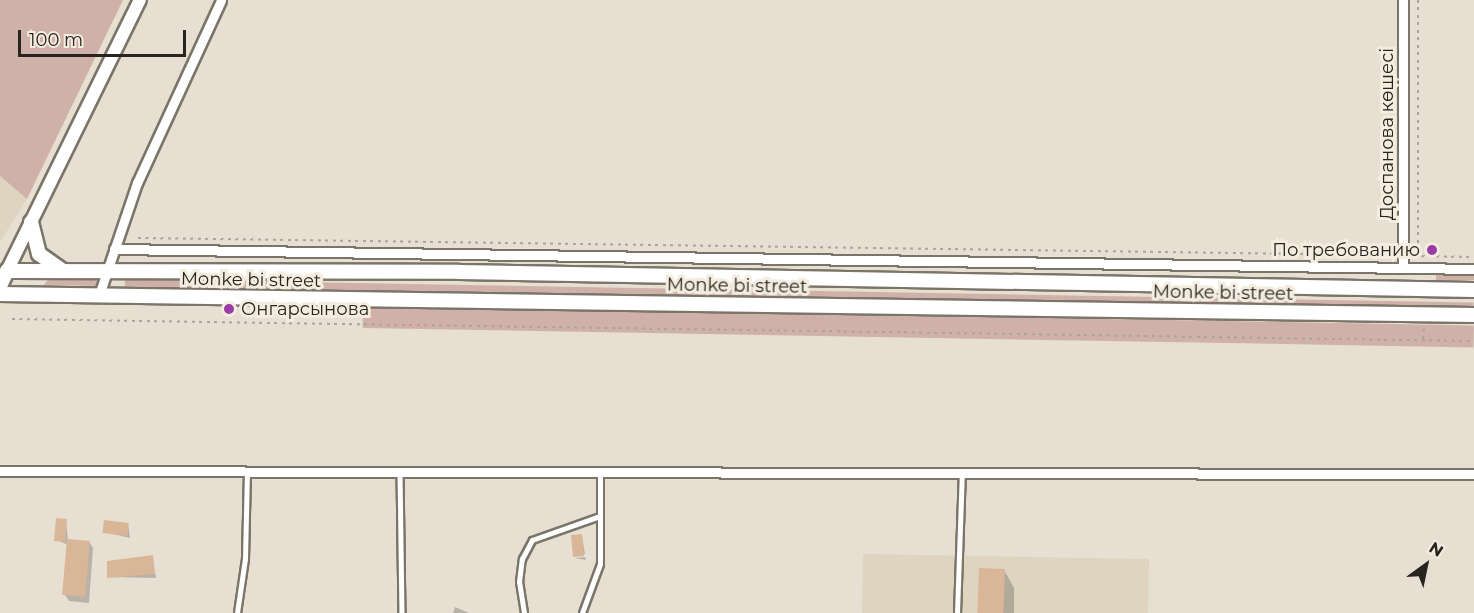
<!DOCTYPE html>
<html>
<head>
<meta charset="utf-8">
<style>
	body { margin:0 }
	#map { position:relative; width:1474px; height:613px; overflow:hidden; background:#e6dfd2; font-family:Montserrat,sans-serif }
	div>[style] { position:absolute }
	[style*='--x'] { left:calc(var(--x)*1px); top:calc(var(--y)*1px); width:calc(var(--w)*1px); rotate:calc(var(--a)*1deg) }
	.built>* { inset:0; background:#ded4c0; transform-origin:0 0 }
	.green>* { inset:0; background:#d0b1a9; transform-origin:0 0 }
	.shadow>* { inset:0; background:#0003 }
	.building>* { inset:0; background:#dab699; transform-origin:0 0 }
	.path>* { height:2px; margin-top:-1px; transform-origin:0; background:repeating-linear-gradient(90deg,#aaa49a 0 3px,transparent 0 7.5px) }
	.roads { filter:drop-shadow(2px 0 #7b7569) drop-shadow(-2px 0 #7b7569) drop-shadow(0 2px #7b7569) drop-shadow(0 -2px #7b7569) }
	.service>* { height:4.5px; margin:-2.25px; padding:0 2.25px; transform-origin:2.25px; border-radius:2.25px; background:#fff }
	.minor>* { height:9px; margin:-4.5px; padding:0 4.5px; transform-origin:4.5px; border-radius:4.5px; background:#fff }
	.tertiary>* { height:12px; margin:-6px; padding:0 6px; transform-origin:6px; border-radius:6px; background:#fff }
	.secondary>* { height:14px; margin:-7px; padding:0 7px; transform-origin:7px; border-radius:7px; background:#fff }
	.dots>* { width:16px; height:16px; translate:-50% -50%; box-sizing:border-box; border:3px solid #f3ecdf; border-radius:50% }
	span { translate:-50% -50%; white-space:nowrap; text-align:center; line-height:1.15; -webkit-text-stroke:6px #f3ecdf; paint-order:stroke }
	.street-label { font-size:18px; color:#282520 }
	.poi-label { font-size:18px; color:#282520 }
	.right { translate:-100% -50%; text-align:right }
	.left { translate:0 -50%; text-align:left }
	.north { position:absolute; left:1396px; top:535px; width:60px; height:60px; -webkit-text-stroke:4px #f3ecdf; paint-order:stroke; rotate:33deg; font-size:16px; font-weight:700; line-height:24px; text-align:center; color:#282520 }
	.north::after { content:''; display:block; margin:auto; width:21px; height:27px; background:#282520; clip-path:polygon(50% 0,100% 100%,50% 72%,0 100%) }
	.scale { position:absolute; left:18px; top:30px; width:168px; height:27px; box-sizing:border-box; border:3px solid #282520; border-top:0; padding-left:8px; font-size:18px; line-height:21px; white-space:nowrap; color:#282520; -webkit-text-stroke:4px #f3ecdf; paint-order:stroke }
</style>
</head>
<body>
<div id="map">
	<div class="built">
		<div style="clip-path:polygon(0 176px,27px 199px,0 242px)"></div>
		<div style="left:863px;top:554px;width:286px;height:59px;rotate:1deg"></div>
	</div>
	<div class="green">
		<div style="clip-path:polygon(0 0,123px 0,27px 199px,0 176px)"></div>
		<div style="left:1436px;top:273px;width:38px;height:7px"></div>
		<div style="clip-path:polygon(50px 277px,104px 279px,102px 286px,44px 285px)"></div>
		<div style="left:125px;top:279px;width:1349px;height:8px;rotate:1deg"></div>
		<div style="left:363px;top:306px;width:1111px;height:22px;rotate:1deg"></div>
	</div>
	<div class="shadow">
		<div style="clip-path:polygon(66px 520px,68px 541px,89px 542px,93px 548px,89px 603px,69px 601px,65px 595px,68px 545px,57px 540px)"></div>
		<div style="clip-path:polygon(128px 524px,130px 538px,104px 532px)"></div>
		<div style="clip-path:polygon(582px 536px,585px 554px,574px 555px)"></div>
		<div style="clip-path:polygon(152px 557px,156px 578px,109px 577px)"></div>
		<div style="clip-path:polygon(585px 557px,586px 560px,575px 558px)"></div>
		<div style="clip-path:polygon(1004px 570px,1014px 588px,1014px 613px,980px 613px)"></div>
		<div style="clip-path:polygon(455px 607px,469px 613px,453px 613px)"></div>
	</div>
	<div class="building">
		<div style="left:56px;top:518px;width:11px;height:23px;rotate:5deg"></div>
		<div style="left:104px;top:520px;width:25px;height:13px;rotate:7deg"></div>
		<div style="left:582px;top:534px;width:22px;height:11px;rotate:85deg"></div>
		<div style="left:67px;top:539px;width:23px;height:56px;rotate:5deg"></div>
		<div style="clip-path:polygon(153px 555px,155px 574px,107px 578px,107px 561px)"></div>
		<div style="left:979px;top:568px;width:26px;height:45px;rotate:2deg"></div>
	</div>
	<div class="path">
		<div style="--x:1418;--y:0;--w:258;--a:90"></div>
		<div style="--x:138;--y:238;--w:1255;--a:0.78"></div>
		<div style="--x:1414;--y:256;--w:60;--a:1"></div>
		<div style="--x:12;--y:319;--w:1462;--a:0.86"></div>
		<div style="--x:1423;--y:339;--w:12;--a:-85"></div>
	</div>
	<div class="roads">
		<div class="service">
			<div style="--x:400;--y:472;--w:141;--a:89.2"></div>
			<div style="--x:237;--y:613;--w:55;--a:-81.6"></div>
			<div style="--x:245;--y:559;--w:87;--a:-88.7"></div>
			<div style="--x:524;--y:613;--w:31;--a:-99"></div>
			<div style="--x:519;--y:582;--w:23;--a:-83"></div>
			<div style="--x:522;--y:559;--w:21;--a:-62"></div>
			<div style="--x:532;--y:540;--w:69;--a:-19.5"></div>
			<div style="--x:582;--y:613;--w:52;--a:-69.8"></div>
			<div style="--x:600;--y:564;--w:92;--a:-90"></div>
			<div style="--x:957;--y:613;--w:140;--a:-88"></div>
		</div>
		<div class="minor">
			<div style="--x:114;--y:249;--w:1360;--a:0.84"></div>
			<div style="--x:1403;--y:268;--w:268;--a:-90"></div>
			<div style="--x:99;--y:295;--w:118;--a:-71.3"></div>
			<div style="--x:137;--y:183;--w:201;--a:-65.3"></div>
			<div style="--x:0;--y:471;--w:1474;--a:0.12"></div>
		</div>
		<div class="tertiary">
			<div style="--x:7;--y:271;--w:302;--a:-63.9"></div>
		</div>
		<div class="secondary">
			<div style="--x:31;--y:222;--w:33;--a:76"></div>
			<div style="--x:39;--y:254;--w:29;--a:35"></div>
			<div style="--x:0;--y:286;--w:17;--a:-65"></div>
			<div style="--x:7;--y:271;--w:452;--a:0.1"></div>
			<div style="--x:459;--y:272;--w:1015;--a:1.02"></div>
			<div style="--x:0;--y:294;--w:1474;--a:0.82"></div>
		</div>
	</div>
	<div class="dots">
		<div style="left:1432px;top:250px;background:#9b3ca4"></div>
		<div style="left:229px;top:309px;background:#9b3ca4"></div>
	</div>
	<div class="street-label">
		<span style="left:1387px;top:134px;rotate:-90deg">Доспанова көшесі</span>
		<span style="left:251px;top:280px;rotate:1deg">Monke bi street</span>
		<span style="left:737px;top:286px;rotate:1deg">Monke bi street</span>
		<span style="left:1223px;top:293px;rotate:1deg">Monke bi street</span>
	</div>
	<div class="poi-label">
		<span class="right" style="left:1420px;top:250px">По требованию</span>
		<span class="left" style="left:241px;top:309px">Онгарсынова</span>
	</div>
	<div class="north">N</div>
	<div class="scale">100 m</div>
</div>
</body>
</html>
